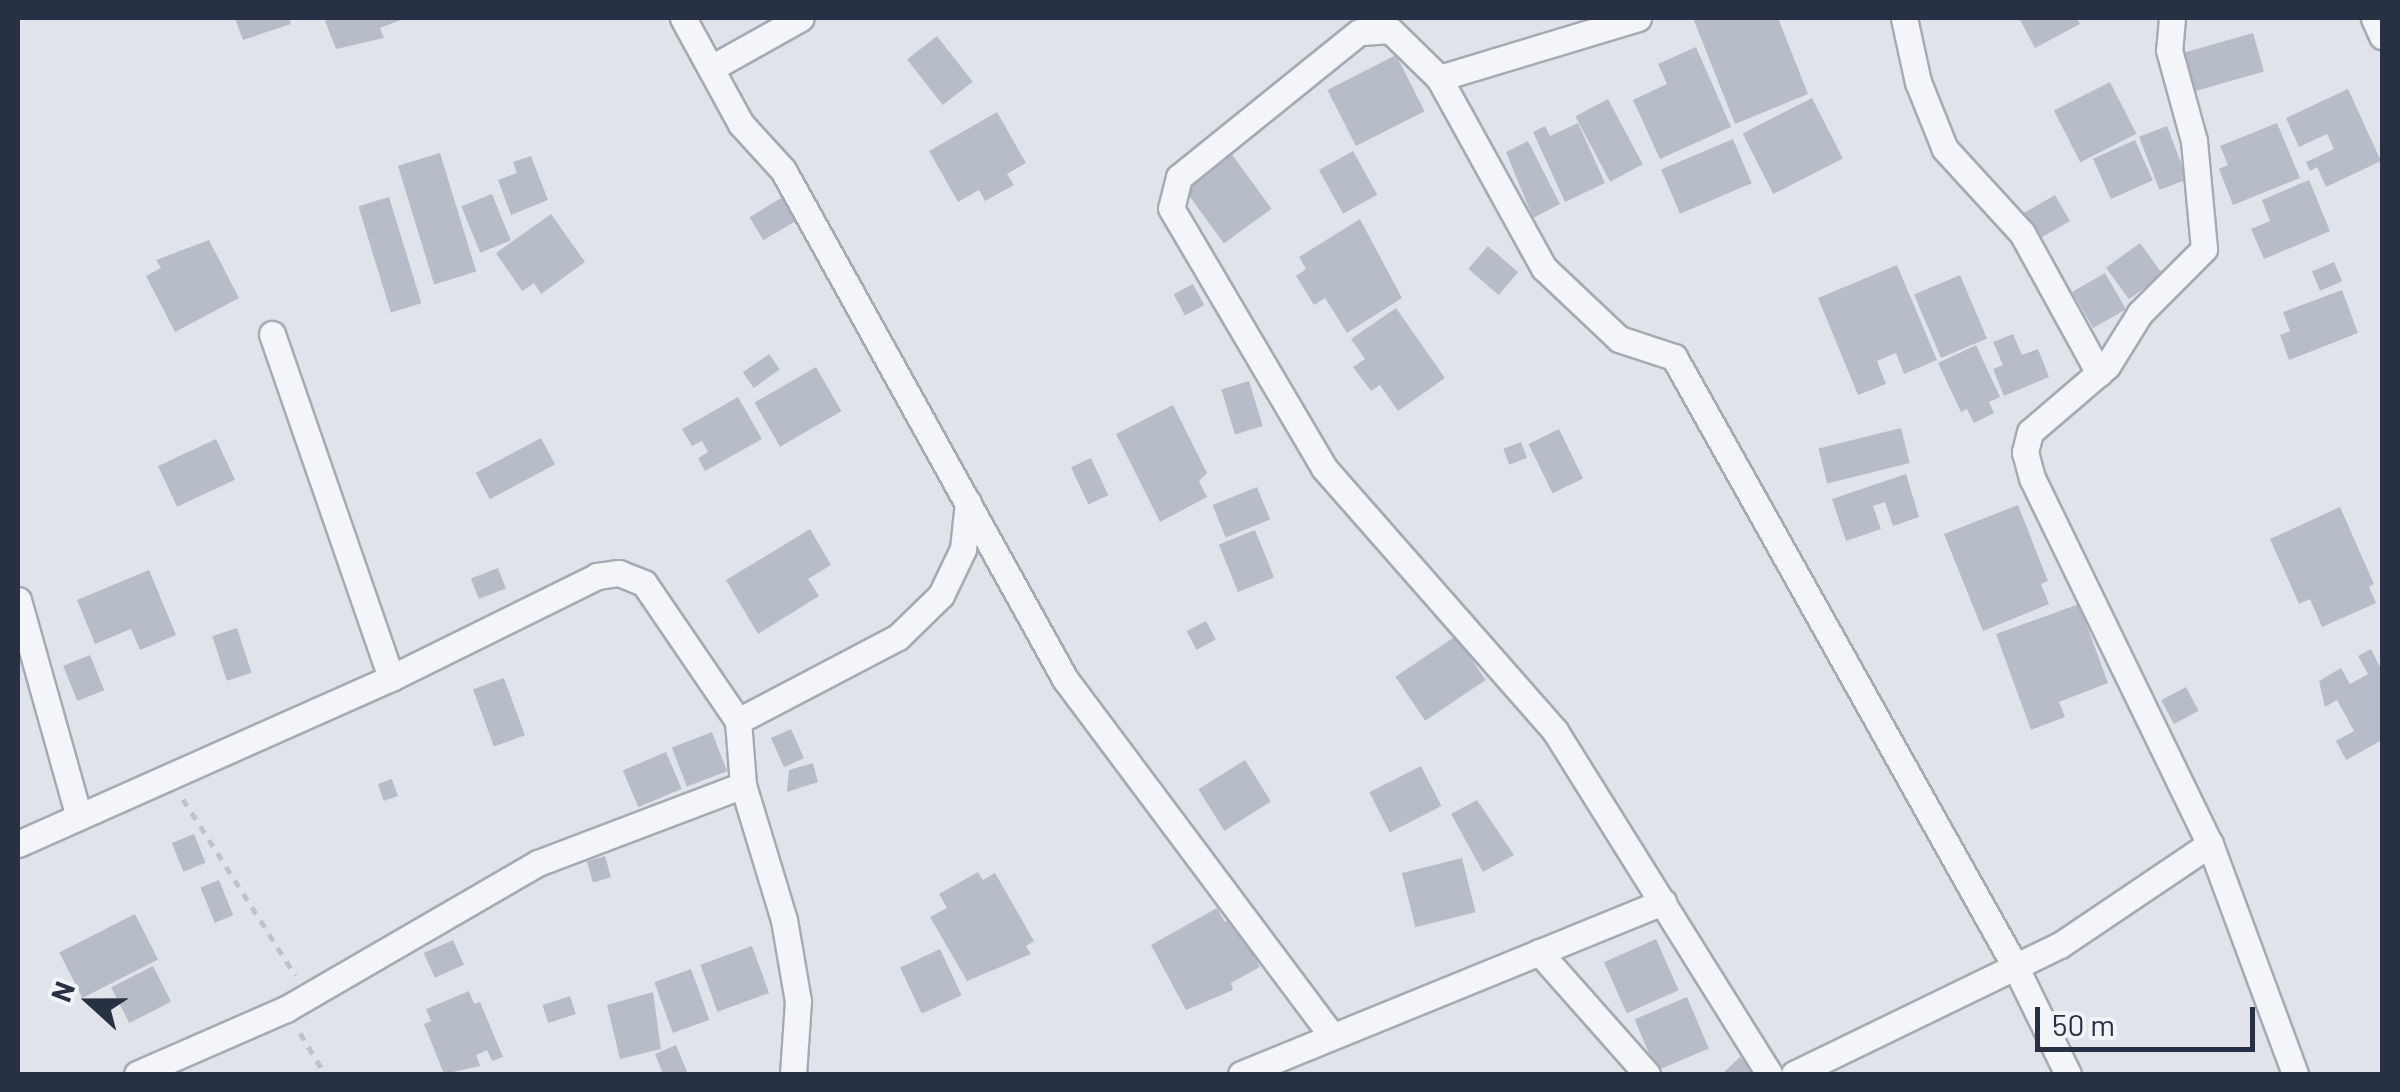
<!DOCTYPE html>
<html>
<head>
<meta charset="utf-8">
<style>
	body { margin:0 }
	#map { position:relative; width:2400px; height:1092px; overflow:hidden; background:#e0e4ea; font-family:Barlow,sans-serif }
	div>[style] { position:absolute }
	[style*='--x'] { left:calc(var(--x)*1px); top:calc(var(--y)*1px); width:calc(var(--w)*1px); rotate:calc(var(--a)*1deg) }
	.building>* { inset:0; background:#b7bdc8; transform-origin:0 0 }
	.path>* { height:5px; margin-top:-2.5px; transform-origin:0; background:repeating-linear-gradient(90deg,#bec2c9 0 8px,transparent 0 16px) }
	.roads { filter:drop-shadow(2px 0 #a5abb5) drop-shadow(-2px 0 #a5abb5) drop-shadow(0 2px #a5abb5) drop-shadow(0 -2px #a5abb5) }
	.minor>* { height:25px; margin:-12.5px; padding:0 12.5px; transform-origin:12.5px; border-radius:12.5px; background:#f3f5f8 }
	span { translate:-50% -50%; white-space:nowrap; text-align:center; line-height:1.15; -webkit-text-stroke:9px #f0f3f7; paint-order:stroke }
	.frame { position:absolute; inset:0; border:20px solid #273143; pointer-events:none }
	.north { position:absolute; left:40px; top:952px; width:100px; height:100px; -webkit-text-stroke:8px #f0f3f7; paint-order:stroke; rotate:291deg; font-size:28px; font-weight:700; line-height:40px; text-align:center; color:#273143 }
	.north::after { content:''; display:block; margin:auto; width:35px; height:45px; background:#273143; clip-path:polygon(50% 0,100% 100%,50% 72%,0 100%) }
	.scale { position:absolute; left:2035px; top:1007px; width:220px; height:45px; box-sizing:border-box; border:5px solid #273143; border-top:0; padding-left:12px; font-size:30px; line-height:35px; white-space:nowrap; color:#273143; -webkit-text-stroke:8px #f0f3f7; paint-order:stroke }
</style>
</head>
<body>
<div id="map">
	<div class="building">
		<div style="clip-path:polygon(235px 18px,289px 18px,291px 24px,243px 40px)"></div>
		<div style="clip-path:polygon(324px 18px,406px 18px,380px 28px,384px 38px,336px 49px)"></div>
		<div style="clip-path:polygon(1693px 18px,1778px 18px,1808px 94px,1735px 124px)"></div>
		<div style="clip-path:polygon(2019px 18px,2077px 18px,2080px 24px,2035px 48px)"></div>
		<div style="left:2253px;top:33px;width:40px;height:73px;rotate:74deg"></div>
		<div style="left:937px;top:36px;width:58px;height:38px;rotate:52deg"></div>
		<div style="clip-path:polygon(1696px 47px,1731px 127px,1660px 159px,1633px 100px,1667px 84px,1658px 64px)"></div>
		<div style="left:1396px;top:55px;width:63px;height:77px;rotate:63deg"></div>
		<div style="left:2110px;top:82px;width:58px;height:63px;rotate:63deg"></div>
		<div style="clip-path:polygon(2348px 89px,2381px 161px,2326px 187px,2317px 167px,2310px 171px,2306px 162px,2334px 149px,2327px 134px,2299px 147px,2286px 118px)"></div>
		<div style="left:1812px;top:98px;width:68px;height:78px;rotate:63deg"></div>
		<div style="left:1608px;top:99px;width:74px;height:37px;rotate:62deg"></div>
		<div style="clip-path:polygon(997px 112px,1026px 163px,1007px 174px,1014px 185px,985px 201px,979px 190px,958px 202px,929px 151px)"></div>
		<div style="clip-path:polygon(1578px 123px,1605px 183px,1565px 202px,1533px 132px,1545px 126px,1550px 136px)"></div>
		<div style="clip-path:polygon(2277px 123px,2300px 178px,2233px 205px,2219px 169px,2228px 165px,2220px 146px)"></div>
		<div style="left:2167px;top:126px;width:57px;height:30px;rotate:69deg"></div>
		<div style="left:1733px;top:139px;width:48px;height:78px;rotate:67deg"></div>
		<div style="left:2135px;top:140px;width:44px;height:46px;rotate:66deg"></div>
		<div style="clip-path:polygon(1528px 141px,1560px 204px,1533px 218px,1506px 152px)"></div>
		<div style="left:1353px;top:151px;width:50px;height:39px;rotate:61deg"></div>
		<div style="left:440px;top:153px;width:124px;height:44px;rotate:73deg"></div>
		<div style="left:1231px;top:153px;width:69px;height:59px;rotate:54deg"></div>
		<div style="clip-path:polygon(531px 156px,548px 200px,511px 215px,498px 180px,517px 173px,513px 162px)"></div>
		<div style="clip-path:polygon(2309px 180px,2330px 231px,2264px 259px,2251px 229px,2270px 221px,2262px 200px)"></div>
		<div style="left:492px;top:194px;width:50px;height:33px;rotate:68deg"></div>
		<div style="left:788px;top:194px;width:27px;height:45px;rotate:59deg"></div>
		<div style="left:2055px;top:195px;width:30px;height:36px;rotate:60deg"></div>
		<div style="left:389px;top:197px;width:111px;height:32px;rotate:73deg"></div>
		<div style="clip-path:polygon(551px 214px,585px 262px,541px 294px,534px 283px,522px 291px,496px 253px)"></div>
		<div style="clip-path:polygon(1360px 219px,1402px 298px,1347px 333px,1325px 298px,1314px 305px,1296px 276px,1306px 269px,1299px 257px)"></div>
		<div style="clip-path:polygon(209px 240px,239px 298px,175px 332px,146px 276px,161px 268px,156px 260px)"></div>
		<div style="left:2140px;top:243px;width:39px;height:42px;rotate:54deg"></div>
		<div style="left:1488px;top:246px;width:40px;height:30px;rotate:41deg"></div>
		<div style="left:2334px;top:262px;width:21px;height:24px;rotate:67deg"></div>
		<div style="clip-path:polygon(1897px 265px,1937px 360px,1904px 374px,1896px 353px,1877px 361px,1886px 384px,1858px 395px,1818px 298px)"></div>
		<div style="left:2105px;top:273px;width:42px;height:38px;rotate:60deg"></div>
		<div style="left:1960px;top:275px;width:69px;height:50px;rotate:67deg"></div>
		<div style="left:1193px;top:284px;width:24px;height:22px;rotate:62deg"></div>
		<div style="clip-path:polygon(2342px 290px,2358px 333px,2289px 360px,2280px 335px,2290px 331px,2283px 312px)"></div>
		<div style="clip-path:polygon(1396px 308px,1445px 378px,1398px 411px,1380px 385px,1371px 391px,1353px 367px,1365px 359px,1351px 339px)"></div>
		<div style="clip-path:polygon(2013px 334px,2022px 355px,2038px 349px,2049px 377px,2004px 396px,1993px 369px,2003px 365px,1993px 342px)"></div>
		<div style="clip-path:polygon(1976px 345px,2000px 397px,1989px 402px,1994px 413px,1974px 423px,1967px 409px,1961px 412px,1938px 363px)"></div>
		<div style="left:769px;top:354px;width:19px;height:32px;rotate:55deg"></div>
		<div style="left:816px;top:367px;width:51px;height:71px;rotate:60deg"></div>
		<div style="left:1249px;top:381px;width:47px;height:29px;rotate:73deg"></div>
		<div style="clip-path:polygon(738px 397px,762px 439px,705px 471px,698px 458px,708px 452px,702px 441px,692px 446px,682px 429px)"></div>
		<div style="clip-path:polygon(1173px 405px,1207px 473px,1199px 481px,1207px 497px,1160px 522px,1116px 434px)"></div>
		<div style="left:1901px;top:428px;width:36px;height:85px;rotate:76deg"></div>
		<div style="left:1559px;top:429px;width:55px;height:34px;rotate:64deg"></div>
		<div style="left:541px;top:438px;width:30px;height:74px;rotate:62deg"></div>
		<div style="left:216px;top:439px;width:45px;height:64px;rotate:65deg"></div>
		<div style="left:1521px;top:442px;width:17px;height:19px;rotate:69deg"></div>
		<div style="left:1091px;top:458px;width:41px;height:22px;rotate:65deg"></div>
		<div style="clip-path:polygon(1906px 474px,1919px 517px,1893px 526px,1885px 502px,1873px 506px,1881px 529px,1846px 541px,1832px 499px)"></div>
		<div style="left:1257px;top:487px;width:35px;height:48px;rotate:68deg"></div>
		<div style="clip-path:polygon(2018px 505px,2048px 581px,2041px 584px,2049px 604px,1983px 631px,1944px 534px)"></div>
		<div style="clip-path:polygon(2340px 507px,2374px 584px,2369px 587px,2376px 603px,2322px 627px,2310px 599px,2299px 604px,2270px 539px)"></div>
		<div style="clip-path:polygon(810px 529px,831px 565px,808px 579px,819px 596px,758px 634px,726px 580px)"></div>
		<div style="left:1255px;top:530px;width:51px;height:39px;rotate:68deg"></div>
		<div style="left:498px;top:568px;width:22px;height:29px;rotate:69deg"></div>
		<div style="clip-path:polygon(149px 570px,176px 635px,140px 650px,131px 629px,95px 644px,77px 600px)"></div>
		<div style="clip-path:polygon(2079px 604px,2108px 683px,2059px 702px,2065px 717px,2031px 730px,1996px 634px)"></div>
		<div style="left:1206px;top:621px;width:21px;height:22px;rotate:62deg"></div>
		<div style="left:237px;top:628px;width:47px;height:26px;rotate:72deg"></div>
		<div style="left:1456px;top:636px;width:53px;height:73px;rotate:56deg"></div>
		<div style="clip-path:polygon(2371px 649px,2382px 671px,2382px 740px,2346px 760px,2336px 741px,2354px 731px,2337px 700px,2325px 707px,2319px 681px,2341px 668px,2350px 684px,2368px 674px,2358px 656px)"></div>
		<div style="left:90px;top:655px;width:38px;height:29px;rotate:68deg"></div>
		<div style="left:504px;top:678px;width:61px;height:33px;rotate:70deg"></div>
		<div style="left:2186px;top:687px;width:27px;height:28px;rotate:62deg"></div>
		<div style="left:791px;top:729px;width:32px;height:22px;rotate:66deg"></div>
		<div style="left:712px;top:732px;width:42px;height:43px;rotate:69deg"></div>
		<div style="left:666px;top:752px;width:40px;height:47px;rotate:67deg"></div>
		<div style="left:1245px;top:760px;width:49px;height:55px;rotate:58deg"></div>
		<div style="clip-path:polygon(813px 763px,818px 782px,787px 792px,789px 770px)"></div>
		<div style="left:1421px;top:766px;width:45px;height:58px;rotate:63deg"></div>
		<div style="left:392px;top:779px;width:18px;height:15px;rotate:71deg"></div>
		<div style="clip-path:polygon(1477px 800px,1514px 855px,1483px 872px,1451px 814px)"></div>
		<div style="left:194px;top:834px;width:31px;height:24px;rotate:68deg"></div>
		<div style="left:605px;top:856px;width:22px;height:19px;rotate:74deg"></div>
		<div style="left:1462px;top:858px;width:56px;height:62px;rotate:76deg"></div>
		<div style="clip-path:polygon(978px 872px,983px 880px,995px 873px,1034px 941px,1026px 946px,1031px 954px,967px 981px,930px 917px,947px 908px,939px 894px)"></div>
		<div style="left:219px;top:880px;width:38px;height:20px;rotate:68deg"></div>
		<div style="clip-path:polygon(1217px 908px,1225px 922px,1233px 918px,1260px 967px,1231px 983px,1233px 990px,1186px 1010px,1151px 945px)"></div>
		<div style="left:135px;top:914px;width:51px;height:85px;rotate:63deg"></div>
		<div style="left:1656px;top:939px;width:56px;height:57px;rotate:66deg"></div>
		<div style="left:453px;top:940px;width:27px;height:32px;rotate:66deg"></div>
		<div style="left:752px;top:946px;width:50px;height:55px;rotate:70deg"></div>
		<div style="left:940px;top:949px;width:51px;height:44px;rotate:65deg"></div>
		<div style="left:153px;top:966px;width:40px;height:47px;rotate:63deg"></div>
		<div style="left:691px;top:969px;width:54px;height:39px;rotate:70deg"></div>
		<div style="clip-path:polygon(469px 991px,474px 1004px,480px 1002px,503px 1057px,492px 1061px,487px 1050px,476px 1055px,480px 1066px,444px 1074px,424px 1024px,431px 1021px,426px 1009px)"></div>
		<div style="clip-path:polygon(653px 992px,661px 1049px,620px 1059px,607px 1005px)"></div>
		<div style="left:570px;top:996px;width:19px;height:29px;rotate:72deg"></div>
		<div style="left:1687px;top:997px;width:56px;height:57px;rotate:67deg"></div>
		<div style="clip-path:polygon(676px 1045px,688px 1074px,663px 1074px,655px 1054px)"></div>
		<div style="clip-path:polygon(1740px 1057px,1756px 1074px,1722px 1074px)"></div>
	</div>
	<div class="path">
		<div style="--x:183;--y:799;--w:209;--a:57.5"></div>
		<div style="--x:300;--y:1033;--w:48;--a:58.6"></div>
	</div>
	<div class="roads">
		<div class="minor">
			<div style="--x:683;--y:18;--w:121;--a:61.3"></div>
			<div style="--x:741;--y:124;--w:62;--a:47.6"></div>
			<div style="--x:783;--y:170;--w:582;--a:61.01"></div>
			<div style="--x:1065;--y:679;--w:444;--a:53.2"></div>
			<div style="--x:1638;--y:18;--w:208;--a:163.2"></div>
			<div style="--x:1439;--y:78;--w:69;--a:-135.6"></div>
			<div style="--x:1390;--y:30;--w:31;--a:176"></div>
			<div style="--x:1359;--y:32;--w:231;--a:141.1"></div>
			<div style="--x:1179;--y:177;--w:32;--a:104"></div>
			<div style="--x:1171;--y:208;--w:302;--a:59.5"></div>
			<div style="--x:1324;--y:468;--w:350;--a:48.7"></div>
			<div style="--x:1555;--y:731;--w:404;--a:58"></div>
			<div style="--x:1904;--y:18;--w:66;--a:77.7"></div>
			<div style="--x:1918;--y:82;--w:72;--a:68.1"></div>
			<div style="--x:1945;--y:149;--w:114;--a:47.5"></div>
			<div style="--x:2022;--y:233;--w:160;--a:61.2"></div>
			<div style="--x:2172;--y:18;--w:32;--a:95"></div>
			<div style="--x:2169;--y:50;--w:94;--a:74.6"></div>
			<div style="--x:2194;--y:141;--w:108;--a:84.7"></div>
			<div style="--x:2204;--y:249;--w:91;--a:135"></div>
			<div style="--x:2140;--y:313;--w:62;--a:121.9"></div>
			<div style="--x:2107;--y:366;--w:101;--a:139.4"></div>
			<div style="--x:2030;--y:432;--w:21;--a:104"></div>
			<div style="--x:2025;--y:452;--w:27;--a:75"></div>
			<div style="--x:2032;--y:478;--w:407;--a:64.1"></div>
			<div style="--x:2210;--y:844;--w:245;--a:69.7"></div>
			<div style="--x:2374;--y:18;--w:20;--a:66"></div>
			<div style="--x:715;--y:66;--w:98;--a:-29.2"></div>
			<div style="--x:1439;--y:78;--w:217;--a:61.1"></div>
			<div style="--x:1544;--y:268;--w:103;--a:43.4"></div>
			<div style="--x:1619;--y:339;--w:58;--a:18.1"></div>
			<div style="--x:1674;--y:357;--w:700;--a:60.76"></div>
			<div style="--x:2016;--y:968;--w:118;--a:63.9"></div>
			<div style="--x:272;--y:334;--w:364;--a:70.9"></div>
			<div style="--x:18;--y:600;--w:221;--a:74.3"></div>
			<div style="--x:738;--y:721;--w:181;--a:-27.7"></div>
			<div style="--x:898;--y:637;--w:60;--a:-44.3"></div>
			<div style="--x:941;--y:595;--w:51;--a:-64.4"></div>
			<div style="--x:963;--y:549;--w:47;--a:-83.9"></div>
			<div style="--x:18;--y:844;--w:408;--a:-24"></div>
			<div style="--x:391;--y:678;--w:230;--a:-26.3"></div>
			<div style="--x:597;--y:576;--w:22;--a:-8"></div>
			<div style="--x:619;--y:573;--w:27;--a:22"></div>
			<div style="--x:644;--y:583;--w:167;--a:55.7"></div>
			<div style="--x:738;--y:721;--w:64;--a:85.5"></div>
			<div style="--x:743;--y:785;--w:141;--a:73.1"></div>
			<div style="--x:784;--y:920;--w:82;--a:80.2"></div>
			<div style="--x:798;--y:1001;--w:73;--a:93.9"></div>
			<div style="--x:1539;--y:952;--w:163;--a:48.5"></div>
			<div style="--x:137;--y:1074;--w:163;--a:-23.6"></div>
			<div style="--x:286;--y:1009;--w:291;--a:-30.1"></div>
			<div style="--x:538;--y:863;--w:219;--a:-20.8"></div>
			<div style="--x:1241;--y:1074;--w:456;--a:-22.2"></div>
			<div style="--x:1794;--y:1074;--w:296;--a:-25.9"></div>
			<div style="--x:2060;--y:945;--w:181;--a:-34"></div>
		</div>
	</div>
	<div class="frame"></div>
	<div class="north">N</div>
	<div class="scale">50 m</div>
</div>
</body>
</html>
